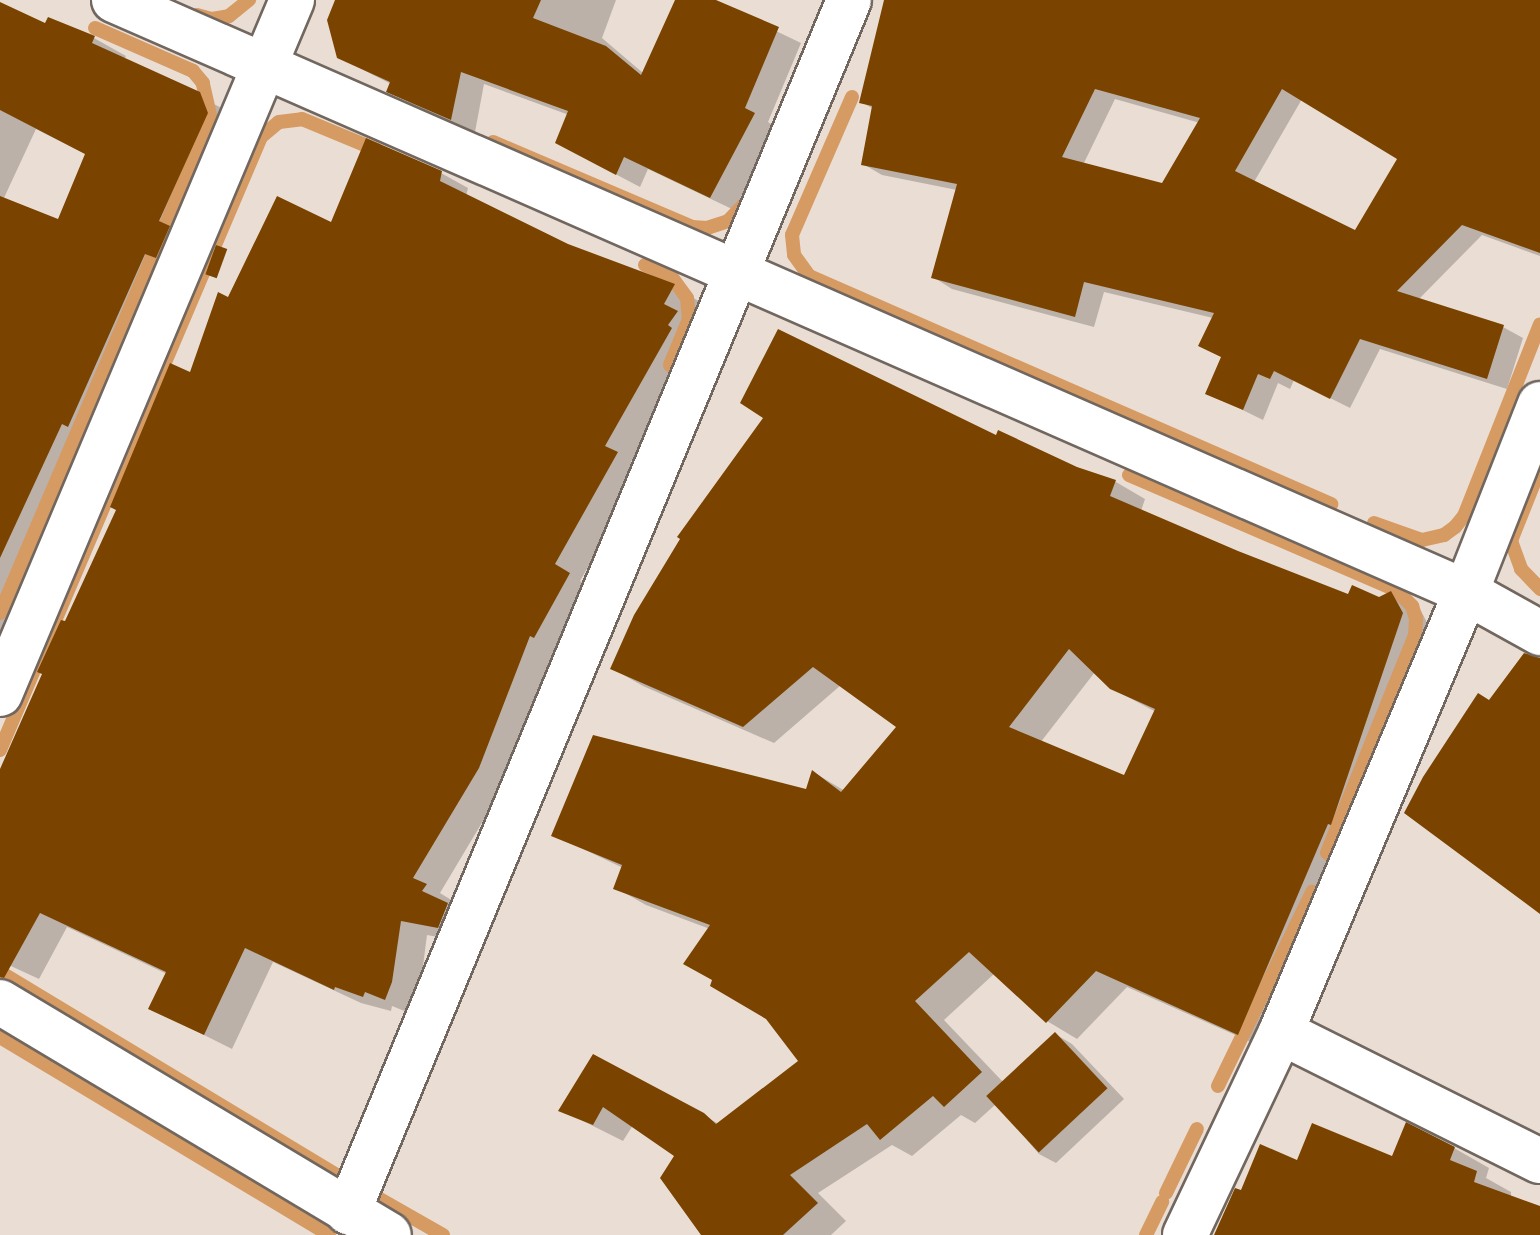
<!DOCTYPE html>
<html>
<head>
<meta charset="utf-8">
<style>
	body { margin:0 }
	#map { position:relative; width:1540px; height:1235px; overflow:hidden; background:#eaded4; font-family:Rubik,sans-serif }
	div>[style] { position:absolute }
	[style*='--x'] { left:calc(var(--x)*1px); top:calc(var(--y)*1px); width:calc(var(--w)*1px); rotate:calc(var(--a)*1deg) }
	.shadow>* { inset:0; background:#0003 }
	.stream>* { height:14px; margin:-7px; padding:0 7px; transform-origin:7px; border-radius:7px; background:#d69a63 }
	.building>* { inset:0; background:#7a4400; transform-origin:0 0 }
	.roads { filter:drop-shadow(2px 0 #71675f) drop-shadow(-2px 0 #71675f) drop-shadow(0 2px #71675f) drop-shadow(0 -2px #71675f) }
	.minor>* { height:44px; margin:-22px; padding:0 22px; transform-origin:22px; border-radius:22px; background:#fff }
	span { translate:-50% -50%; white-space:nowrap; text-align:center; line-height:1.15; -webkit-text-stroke:8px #fff; paint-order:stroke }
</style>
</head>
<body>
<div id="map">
	<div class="shadow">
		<div style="clip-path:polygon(337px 0,616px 0,602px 38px,643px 73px,677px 0,711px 0,801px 43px,768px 122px,777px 128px,734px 210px,648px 169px,640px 187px,581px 156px,569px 115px,484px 84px,475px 132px,412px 104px,388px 91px,391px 84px,338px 57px)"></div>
		<div style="clip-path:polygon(evenodd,912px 0,1540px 0,1540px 256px,1482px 235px,1418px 300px,1503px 327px,1523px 338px,1507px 389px,1380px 349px,1350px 408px,1294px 380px,1290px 389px,1278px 383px,1263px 420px,1208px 393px,1223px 358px,1213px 318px,1104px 292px,1094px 327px,952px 289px,933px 277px,957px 190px,882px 175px,863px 164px,874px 109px,861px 102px,912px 0,1115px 99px,1200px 123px,1163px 186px,1083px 165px,1115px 99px,912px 0,1302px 99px,1400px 159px,1356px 233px,1254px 182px,1302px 99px)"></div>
		<div style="clip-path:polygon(evenodd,0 5px,45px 25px,94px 38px,126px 56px,124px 60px,232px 113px,0 673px,0 5px,36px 129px,87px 155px,59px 222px,3px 200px,36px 129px)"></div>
		<div style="clip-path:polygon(441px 173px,468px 188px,466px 196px,568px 245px,674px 286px,700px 302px,690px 321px,703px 328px,698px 345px,631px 462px,644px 469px,580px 581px,595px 590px,505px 784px,440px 893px,453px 901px,449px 906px,474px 921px,466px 942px,427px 935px,419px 997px,412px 1014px,392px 1006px,391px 1011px,361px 1003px,273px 962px,232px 1049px,150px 1008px,167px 974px,67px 927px,39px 979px,0 961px,0 774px,66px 623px,229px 299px,332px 224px)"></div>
		<div style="clip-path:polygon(evenodd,996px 438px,1116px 482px,1145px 499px,1141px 511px,1237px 552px,1350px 597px,1379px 599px,1391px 593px,1421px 611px,1432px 632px,1269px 1050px,1127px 987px,1077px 1039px,1047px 1021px,995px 973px,944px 1020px,1003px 1082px,1055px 1034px,1072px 1044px,1124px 1099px,1056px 1163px,1039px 1154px,996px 1104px,975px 1123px,961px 1115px,912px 1156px,892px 1145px,818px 1193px,846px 1221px,831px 1235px,704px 1235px,677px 1156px,633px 1125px,623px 1141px,561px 1110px,594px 1056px,719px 1124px,801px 1061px,710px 929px,646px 905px,616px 888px,623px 868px,554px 835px,807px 791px,813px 772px,845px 791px,899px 726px,841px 685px,774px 743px,643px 686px,613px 669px,996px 438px,1095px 672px,1111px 688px,1156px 712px,1125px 778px,1040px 743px,1095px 672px)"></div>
		<div style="clip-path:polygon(1454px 1148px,1489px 1168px,1486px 1178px,1511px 1192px,1511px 1197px,1540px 1208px,1540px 1235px,1216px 1235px,1242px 1192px,1298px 1163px,1393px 1158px)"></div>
	</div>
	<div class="stream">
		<div style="--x:197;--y:15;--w:16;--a:15"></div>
		<div style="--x:212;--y:19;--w:17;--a:-10"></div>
		<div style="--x:229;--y:16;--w:26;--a:-39"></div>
		<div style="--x:852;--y:97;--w:150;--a:113.5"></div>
		<div style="--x:792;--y:235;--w:20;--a:84"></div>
		<div style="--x:794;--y:255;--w:26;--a:54"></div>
		<div style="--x:809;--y:276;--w:570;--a:23.59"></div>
		<div style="--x:493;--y:142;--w:216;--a:23.1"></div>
		<div style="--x:692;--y:227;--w:15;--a:4"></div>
		<div style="--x:707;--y:228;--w:22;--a:-18"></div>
		<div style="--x:728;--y:221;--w:29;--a:-46"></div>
		<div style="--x:645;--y:265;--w:28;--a:23"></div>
		<div style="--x:671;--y:276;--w:27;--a:54"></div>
		<div style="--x:687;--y:298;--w:21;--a:85"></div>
		<div style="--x:689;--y:319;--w:50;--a:112.4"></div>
		<div style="--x:1540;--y:468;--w:79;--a:111.7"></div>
		<div style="--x:1511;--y:541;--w:30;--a:70"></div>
		<div style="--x:1521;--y:569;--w:28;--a:46"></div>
		<div style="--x:1129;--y:475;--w:291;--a:23.3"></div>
		<div style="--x:1396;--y:590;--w:23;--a:45"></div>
		<div style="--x:1412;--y:606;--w:13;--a:72"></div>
		<div style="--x:1416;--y:618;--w:17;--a:93"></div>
		<div style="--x:1415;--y:635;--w:235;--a:112"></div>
		<div style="--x:1374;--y:523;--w:51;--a:19.5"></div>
		<div style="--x:1422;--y:540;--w:23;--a:-13"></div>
		<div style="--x:1444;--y:535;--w:14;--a:-36"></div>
		<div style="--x:1455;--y:527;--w:14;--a:-51"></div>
		<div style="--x:1464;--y:516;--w:206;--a:-68.4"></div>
		<div style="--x:0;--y:613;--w:537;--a:-66.87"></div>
		<div style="--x:211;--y:119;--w:37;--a:-103"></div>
		<div style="--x:203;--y:83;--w:16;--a:-130"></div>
		<div style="--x:193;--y:71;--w:107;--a:-156.3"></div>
		<div style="--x:0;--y:750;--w:666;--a:-66.94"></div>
		<div style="--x:261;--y:137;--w:23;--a:-40"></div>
		<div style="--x:279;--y:122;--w:23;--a:-7"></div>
		<div style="--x:302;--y:119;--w:81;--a:22.5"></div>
		<div style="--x:0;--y:972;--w:397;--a:31.1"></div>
		<div style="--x:0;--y:1037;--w:384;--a:31"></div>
		<div style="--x:1218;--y:1086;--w:216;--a:-64.1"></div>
		<div style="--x:364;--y:1190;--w:91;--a:29.7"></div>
		<div style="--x:1166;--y:1193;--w:71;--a:-64.2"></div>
		<div style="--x:1146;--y:1235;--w:37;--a:-64"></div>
	</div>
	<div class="building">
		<div style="clip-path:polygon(335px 0,541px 0,533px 18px,606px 46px,641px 75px,675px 0,716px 0,779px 27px,745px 108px,755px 113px,710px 198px,624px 157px,616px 175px,555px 143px,568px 111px,461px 72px,451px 120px,386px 92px,390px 82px,337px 58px,327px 20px)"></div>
		<div style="clip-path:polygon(evenodd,884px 0,1540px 0,1540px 253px,1462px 225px,1397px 291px,1504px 325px,1487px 379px,1360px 339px,1330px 399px,1274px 371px,1270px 379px,1258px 374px,1243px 410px,1205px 394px,1221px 357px,1198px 346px,1214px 313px,1084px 282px,1075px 317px,931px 278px,957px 184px,861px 165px,872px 106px,859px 103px,884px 0,1095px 89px,1200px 118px,1162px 183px,1062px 157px,1095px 89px,884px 0,1282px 89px,1397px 159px,1355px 230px,1235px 171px,1282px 89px)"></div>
		<div style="clip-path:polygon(0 2px,45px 23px,48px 17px,95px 36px,92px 43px,200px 92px,208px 113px,159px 221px,170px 226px,156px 258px,145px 254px,68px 427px,62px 424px,0 558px,0 196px,58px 219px,85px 154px,0 110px)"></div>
		<div style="clip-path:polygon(366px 138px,442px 171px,440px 181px,568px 244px,675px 284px,664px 304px,678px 311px,668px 325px,672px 328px,605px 446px,618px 452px,555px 564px,570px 573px,534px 638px,530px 636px,479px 768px,413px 878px,427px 884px,422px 891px,448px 903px,438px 928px,401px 921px,392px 982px,385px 1000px,365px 992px,363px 997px,335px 987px,334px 990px,245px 948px,204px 1035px,148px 1009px,166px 972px,40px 913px,4px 978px,0 977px,0 769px,42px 674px,37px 672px,61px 620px,65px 621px,116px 510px,110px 507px,170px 363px,190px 372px,218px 292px,228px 297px,277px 196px,331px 222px)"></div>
		<div style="left:216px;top:245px;width:12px;height:31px;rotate:20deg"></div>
		<div style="clip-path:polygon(evenodd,778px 329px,996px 435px,998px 430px,1077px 467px,1116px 480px,1110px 496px,1238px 551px,1348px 594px,1352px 585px,1379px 597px,1391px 591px,1403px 613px,1331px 825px,1328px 824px,1238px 1035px,1096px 971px,1046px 1023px,969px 952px,915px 1001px,982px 1072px,944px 1107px,933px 1096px,880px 1140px,867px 1124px,790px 1175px,818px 1203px,783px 1235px,701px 1235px,660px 1178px,674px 1156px,603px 1107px,593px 1125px,558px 1111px,593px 1054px,704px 1113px,716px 1124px,798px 1061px,766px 1019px,710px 986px,712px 980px,683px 964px,710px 925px,613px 889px,622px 865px,551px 836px,593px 735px,806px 789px,812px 770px,841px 792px,896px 727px,813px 667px,743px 727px,610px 669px,634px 615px,680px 539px,677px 537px,763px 418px,740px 403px,778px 329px,1069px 649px,1110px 689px,1155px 709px,1124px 775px,1009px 727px,1069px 649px)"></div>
		<div style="clip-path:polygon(1524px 653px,1540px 658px,1540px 914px,1404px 813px,1423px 777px,1478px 693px,1489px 700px)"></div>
		<div style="left:1055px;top:1032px;width:77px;height:94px;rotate:47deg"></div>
		<div style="clip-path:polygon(1406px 1122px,1455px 1147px,1450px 1160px,1477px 1171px,1474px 1182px,1540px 1206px,1540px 1235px,1214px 1235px,1235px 1188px,1241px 1190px,1260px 1144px,1297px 1160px,1312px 1123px,1392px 1156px)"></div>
	</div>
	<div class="roads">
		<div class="minor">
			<div style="--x:114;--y:0;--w:1476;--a:23.65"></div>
			<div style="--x:1466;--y:592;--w:85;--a:29"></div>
			<div style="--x:0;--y:694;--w:753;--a:-67.18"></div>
			<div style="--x:0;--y:1002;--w:453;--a:30.9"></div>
			<div style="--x:1281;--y:1032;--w:289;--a:26.5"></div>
			<div style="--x:348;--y:1212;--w:1311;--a:-67.54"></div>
			<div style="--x:1185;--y:1235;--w:225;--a:-64.7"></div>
			<div style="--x:1281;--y:1032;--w:477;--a:-67.2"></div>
			<div style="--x:1466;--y:592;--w:202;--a:-68.5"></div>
		</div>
	</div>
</div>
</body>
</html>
